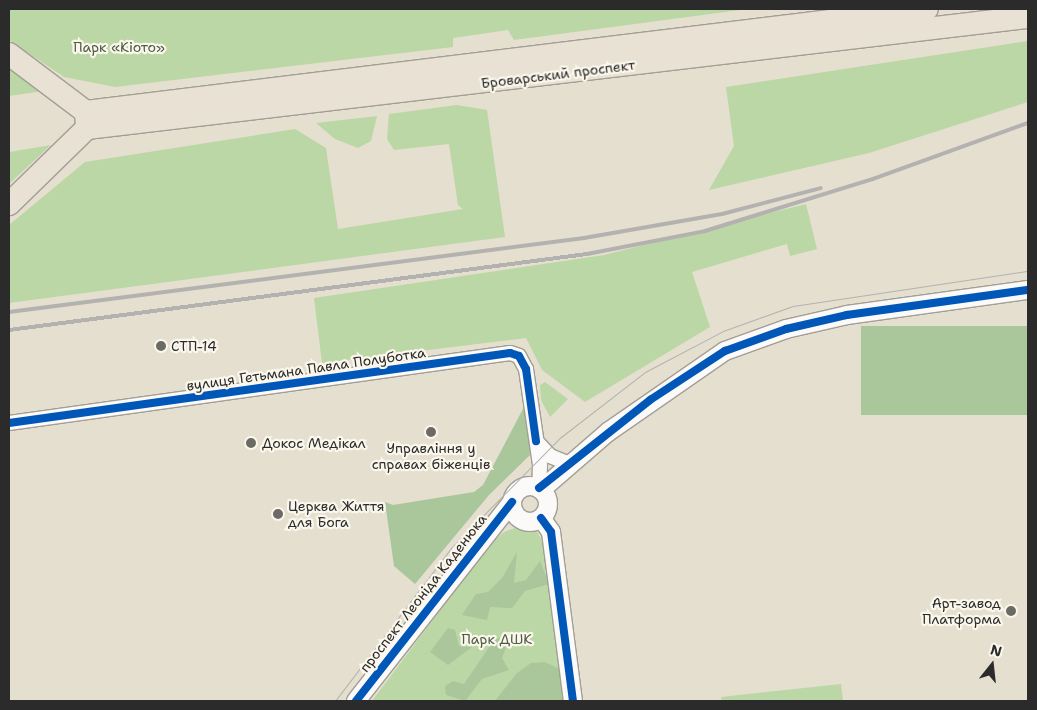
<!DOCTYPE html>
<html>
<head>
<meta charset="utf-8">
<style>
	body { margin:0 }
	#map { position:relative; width:1037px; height:710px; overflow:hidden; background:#e5dfcf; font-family:"Shantell Sans",sans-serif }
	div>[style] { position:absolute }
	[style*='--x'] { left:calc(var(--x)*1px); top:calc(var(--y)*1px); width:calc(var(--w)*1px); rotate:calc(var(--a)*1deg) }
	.green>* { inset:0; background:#bbd7a5 }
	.forest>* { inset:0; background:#aac69b; transform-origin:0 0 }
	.roads { filter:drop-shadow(1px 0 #a29e95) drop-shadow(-1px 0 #a29e95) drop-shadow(0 1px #a29e95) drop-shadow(0 -1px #a29e95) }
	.minor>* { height:14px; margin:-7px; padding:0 7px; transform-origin:7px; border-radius:7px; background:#fbfaf8 }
	.tertiary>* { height:18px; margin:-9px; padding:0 9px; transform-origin:9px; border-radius:9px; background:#fbfaf8 }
	.tertiary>.ring { margin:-9px; padding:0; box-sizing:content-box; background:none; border:18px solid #fbfaf8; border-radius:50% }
	.trunk>* { height:22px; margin:-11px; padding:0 11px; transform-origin:11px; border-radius:11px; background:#e8e1d4 }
	.tram>* { height:1px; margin:-0.5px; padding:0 0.5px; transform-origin:0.5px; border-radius:0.5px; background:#b3b2b0 }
	.rail>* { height:4px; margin:-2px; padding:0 2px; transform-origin:2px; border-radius:2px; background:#b3b2b0 }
	.cycleway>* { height:8px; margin:-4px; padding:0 4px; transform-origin:4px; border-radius:4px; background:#0057b8 }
	.dots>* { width:14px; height:14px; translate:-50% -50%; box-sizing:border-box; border:2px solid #fbf7ec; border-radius:50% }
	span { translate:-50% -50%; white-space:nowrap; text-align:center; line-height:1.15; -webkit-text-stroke:4.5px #fbf7ec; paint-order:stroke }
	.park-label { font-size:14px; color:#4c5d45 }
	.street-label { font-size:14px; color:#2b2b2b }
	.poi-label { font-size:14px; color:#2b2b2b }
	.left { translate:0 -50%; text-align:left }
	.right { translate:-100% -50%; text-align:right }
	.frame { position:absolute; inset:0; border:10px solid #2b2b2b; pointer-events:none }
	.north { position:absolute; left:967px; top:640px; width:50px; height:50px; -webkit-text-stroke:4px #fbf7ec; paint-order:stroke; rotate:16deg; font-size:14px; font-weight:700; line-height:20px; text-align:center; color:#2b2b2b }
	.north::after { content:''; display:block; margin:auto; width:18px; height:22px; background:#2b2b2b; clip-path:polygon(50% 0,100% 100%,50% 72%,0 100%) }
</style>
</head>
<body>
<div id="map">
	<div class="green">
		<div style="clip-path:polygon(9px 9px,748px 9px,514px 40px,508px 30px,453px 38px,453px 47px,115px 87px,64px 77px,9px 40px)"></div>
		<div style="clip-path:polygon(1028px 41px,1028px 102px,869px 153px,709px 190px,734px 146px,726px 87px)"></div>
		<div style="clip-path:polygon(9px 62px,50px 90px,9px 96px)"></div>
		<div style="clip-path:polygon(457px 105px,487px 110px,505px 237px,9px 303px,9px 225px,85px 162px,295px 129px,326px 148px,338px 229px,463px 209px,458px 205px,449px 144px,394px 150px,387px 139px,389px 114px)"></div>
		<div style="clip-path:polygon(377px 116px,371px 141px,358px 148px,335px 139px,316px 123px)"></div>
		<div style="clip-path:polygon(51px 145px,9px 184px,9px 152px)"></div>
		<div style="clip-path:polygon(806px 204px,817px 249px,790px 256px,787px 244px,692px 272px,710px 327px,585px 402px,542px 370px,526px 338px,322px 363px,314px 298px,604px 255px)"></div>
		<div style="clip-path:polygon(545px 382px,568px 399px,550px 417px,541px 400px,540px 385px)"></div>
		<div style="clip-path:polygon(520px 526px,537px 532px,546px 547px,568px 701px,372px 701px,489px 545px,504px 532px)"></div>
		<div style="clip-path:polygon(841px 684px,843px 701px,722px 701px,721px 697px)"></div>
	</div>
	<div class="forest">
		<div style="left:1028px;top:326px;width:89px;height:167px;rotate:90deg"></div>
		<div style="clip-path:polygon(524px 407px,531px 454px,489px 495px,415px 584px,394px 566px,385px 502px,393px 505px,474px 492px,483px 485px)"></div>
		<div style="clip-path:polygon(517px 552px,514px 583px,526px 580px,540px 561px,549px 584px,525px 591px,512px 608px,490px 607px,487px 620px,462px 615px,476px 594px,488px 592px,502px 578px)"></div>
		<div style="clip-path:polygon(448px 628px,455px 630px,459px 646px,472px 647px,448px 665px,430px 652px)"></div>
		<div style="clip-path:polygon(502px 637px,508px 642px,502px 658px,509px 670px,482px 679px,465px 701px,446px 695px,445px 686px,453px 681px,464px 684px,494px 640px)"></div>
		<div style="clip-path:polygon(545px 662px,561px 670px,562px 701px,495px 701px,516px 674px,531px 663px)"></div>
	</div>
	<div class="roads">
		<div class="minor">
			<div style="--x:9;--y:423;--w:506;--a:-7.95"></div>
			<div style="--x:510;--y:353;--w:9;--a:18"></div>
			<div style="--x:519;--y:356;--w:15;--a:62"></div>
			<div style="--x:526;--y:369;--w:97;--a:81.7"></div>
			<div style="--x:540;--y:465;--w:23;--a:92"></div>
			<div style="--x:537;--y:442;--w:19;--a:47"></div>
			<div style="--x:550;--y:456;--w:22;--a:22"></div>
		</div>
		<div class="tertiary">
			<div class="ring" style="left:512px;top:486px;width:18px;height:18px"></div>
			<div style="--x:541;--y:490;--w:89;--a:-40.9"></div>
			<div style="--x:608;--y:432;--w:142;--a:-34.7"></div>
			<div style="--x:725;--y:351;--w:65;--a:-19.8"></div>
			<div style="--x:786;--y:329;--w:63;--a:-12.9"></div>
			<div style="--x:847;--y:315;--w:183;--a:-7.9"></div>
			<div style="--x:541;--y:518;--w:17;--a:54"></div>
			<div style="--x:551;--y:532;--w:170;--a:82.6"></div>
			<div style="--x:356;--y:701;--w:253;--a:-51.9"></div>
		</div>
		<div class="trunk">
			<div style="--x:9;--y:54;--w:96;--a:37"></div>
			<div style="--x:86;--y:112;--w:16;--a:86"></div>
			<div style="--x:87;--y:128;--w:109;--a:135.7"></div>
			<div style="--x:86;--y:112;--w:847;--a:-6.98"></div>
			<div style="--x:87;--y:128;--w:948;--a:-6.73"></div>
		</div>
	</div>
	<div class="tram">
		<div style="--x:335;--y:701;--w:193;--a:-52.8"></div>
		<div style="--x:452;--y:547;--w:155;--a:-45.3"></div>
		<div style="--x:561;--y:437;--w:106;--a:-37.7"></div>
		<div style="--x:645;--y:372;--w:88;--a:-27.7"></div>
		<div style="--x:723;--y:331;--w:74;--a:-19.7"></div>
		<div style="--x:793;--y:306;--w:238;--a:-8.5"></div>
	</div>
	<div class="rail">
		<div style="--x:9;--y:312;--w:580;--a:-7.33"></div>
		<div style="--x:584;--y:238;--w:140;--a:-9.9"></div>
		<div style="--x:722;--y:214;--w:102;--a:-14.7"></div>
		<div style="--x:9;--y:330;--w:583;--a:-7.49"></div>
		<div style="--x:587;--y:254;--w:120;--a:-11"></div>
		<div style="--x:705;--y:231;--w:176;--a:-17.2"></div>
		<div style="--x:873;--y:179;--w:165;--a:-19.9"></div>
	</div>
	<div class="cycleway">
		<div style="--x:9;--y:423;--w:506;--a:-7.95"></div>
		<div style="--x:510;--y:353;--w:9;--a:18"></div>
		<div style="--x:519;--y:356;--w:15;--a:62"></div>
		<div style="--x:526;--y:369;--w:73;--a:82.1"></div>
		<div style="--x:539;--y:488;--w:142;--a:-38.4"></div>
		<div style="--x:650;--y:400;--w:90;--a:-33.2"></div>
		<div style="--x:725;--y:351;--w:65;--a:-19.8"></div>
		<div style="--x:786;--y:329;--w:63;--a:-12.9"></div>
		<div style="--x:847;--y:315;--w:183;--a:-7.9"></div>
		<div style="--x:541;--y:518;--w:17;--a:54"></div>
		<div style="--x:551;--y:532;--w:170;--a:82.6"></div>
		<div style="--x:356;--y:701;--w:253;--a:-51.9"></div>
	</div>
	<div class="dots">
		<div style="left:161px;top:346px;background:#6c6a64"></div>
		<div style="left:431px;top:432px;background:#6c6a64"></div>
		<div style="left:251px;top:443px;background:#6c6a64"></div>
		<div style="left:278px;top:514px;background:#6c6a64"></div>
		<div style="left:1011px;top:611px;background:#6c6a64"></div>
	</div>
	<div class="park-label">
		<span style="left:119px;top:47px">Парк «Кіото»</span>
		<span style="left:497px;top:639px">Парк ДШК</span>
	</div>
	<div class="street-label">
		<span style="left:558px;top:74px;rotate:-7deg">Броварський проспект</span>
		<span style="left:306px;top:369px;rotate:-8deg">вулиця Гетьмана Павла Полуботка</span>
		<span style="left:423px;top:593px;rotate:-52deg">проспект Леоніда Каденюка</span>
	</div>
	<div class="poi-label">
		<span class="left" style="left:171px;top:346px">СТП-14</span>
		<span class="left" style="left:262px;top:443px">Докос Медікал</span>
		<span style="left:431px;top:456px">Управління у<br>справах біженців</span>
		<span class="left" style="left:288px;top:514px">Церква Життя<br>для Бога</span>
		<span class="right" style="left:1001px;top:611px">Арт-завод<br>Платформа</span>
	</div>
	<div class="frame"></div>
	<div class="north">N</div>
</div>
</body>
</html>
